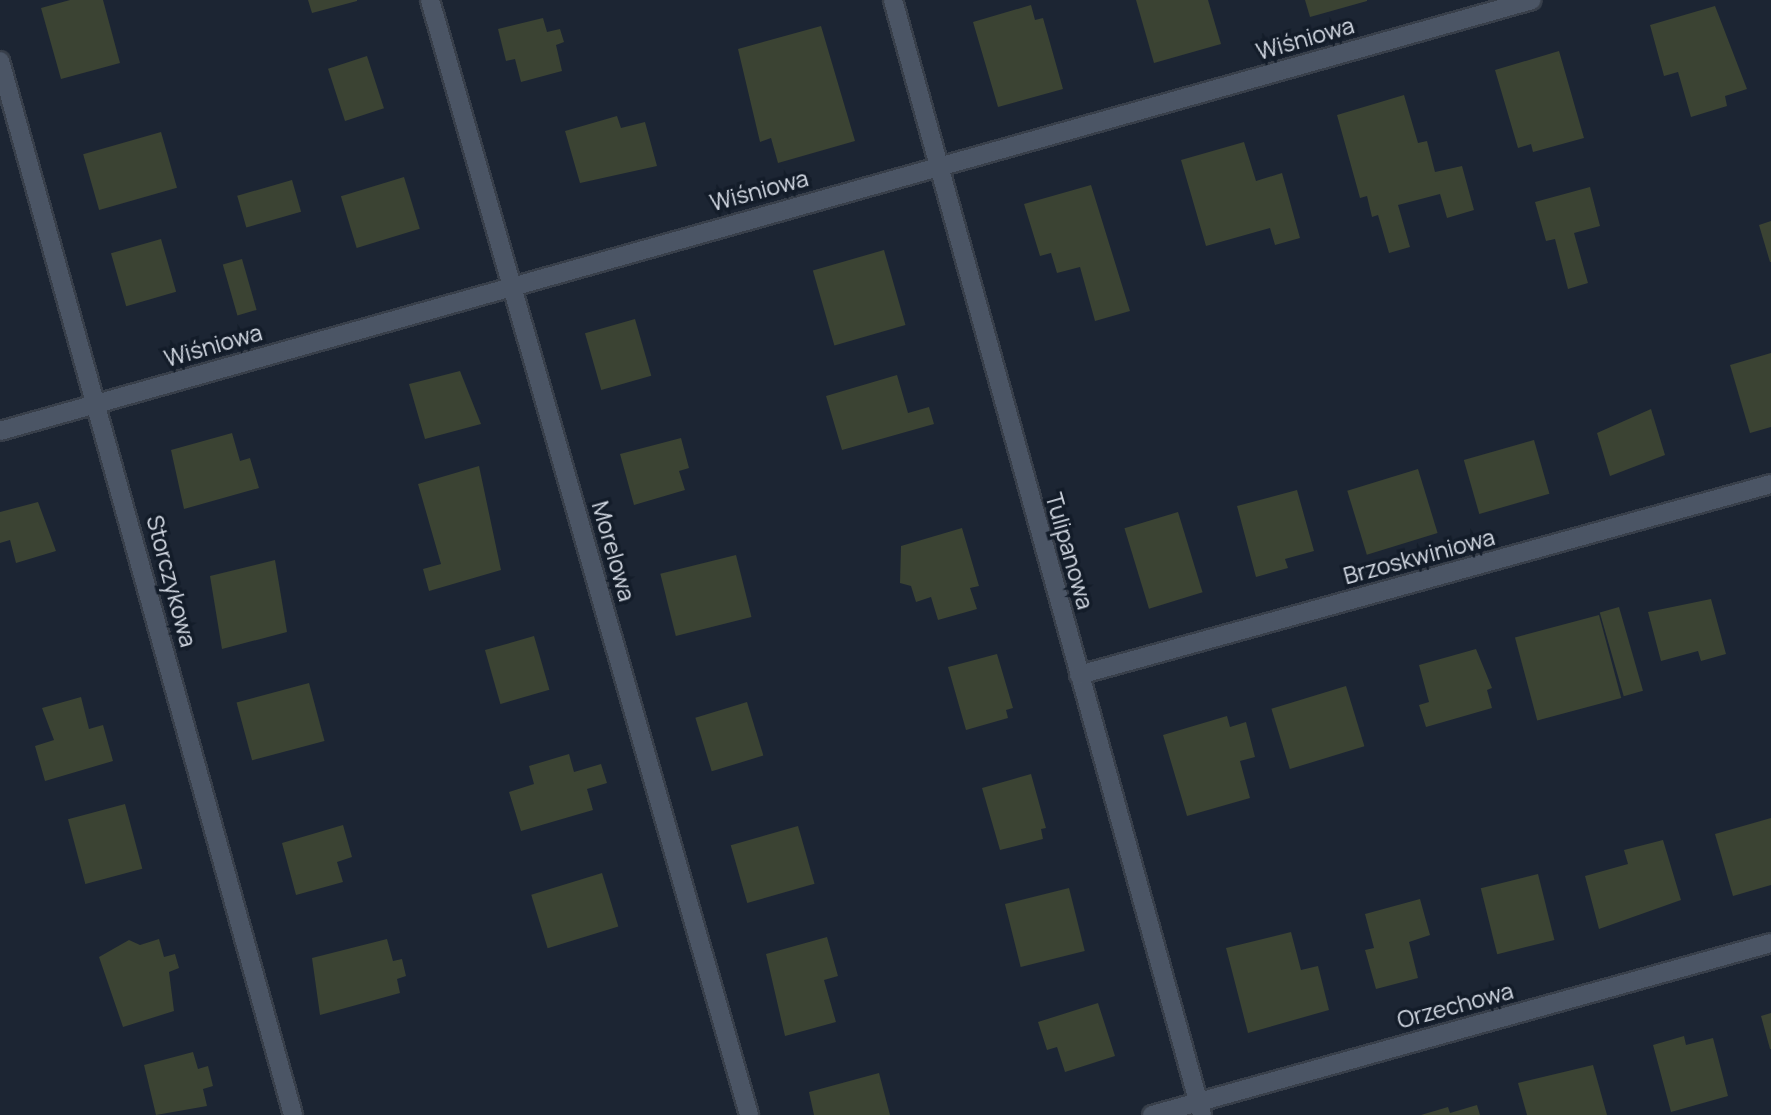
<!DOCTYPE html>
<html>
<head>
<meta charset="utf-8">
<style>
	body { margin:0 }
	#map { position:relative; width:1771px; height:1115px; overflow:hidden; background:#1c2533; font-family:Manrope,sans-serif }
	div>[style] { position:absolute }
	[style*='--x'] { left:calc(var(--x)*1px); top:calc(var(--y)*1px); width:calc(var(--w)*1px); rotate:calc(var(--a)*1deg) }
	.building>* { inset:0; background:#3b4333; transform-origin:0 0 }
	.roads { filter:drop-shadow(2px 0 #383f4a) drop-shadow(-2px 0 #383f4a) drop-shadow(0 2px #383f4a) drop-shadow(0 -2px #383f4a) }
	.minor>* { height:18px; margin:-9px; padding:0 9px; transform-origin:9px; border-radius:9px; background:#4b5565 }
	span { translate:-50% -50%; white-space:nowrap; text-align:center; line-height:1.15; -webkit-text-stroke:7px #131c29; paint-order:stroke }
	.street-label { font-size:23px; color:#d4dae4 }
</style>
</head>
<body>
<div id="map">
	<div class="building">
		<div style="clip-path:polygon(70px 0,103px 0,120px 63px,61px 79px,41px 8px)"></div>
		<div style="clip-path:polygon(308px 0,357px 0,357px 1px,312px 13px)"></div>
		<div style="clip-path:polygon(1136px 0,1208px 0,1221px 44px,1154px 63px)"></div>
		<div style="clip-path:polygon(1305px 0,1367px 0,1367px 1px,1310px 17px)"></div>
		<div style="clip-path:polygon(1031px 5px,1035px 20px,1043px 18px,1063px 89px,998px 107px,973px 22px)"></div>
		<div style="clip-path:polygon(1715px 6px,1747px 89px,1725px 96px,1727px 106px,1691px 117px,1678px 72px,1664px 76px,1650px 25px)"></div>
		<div style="clip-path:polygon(543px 18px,547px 32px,560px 29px,564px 42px,556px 45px,562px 71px,521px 82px,515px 59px,506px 61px,498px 29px)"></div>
		<div style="clip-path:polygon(821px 26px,855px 141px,778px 163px,771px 138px,760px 142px,738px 49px)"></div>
		<div style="clip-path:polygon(1559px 51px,1584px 138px,1533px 152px,1531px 144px,1518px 148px,1495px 70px)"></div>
		<div style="left:367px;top:56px;width:55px;height:41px;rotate:72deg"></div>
		<div style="clip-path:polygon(1404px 95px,1418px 143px,1427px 141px,1435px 172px,1462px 166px,1474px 210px,1447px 218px,1440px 194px,1398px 205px,1410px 247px,1389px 253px,1378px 215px,1372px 217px,1367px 196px,1360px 198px,1337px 115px)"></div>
		<div style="clip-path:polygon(617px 116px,621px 128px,645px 122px,657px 166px,580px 183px,565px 131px)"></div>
		<div style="left:161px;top:132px;width:58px;height:81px;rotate:74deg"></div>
		<div style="clip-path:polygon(1244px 142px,1256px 181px,1282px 173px,1300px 238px,1275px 245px,1270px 228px,1206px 246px,1181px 160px)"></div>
		<div style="left:404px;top:177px;width:54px;height:66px;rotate:73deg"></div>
		<div style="left:292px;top:180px;width:33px;height:57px;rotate:74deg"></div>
		<div style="clip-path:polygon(1091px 185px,1130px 311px,1095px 321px,1080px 267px,1057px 273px,1051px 253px,1040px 256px,1024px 204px)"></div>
		<div style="clip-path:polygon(1590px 187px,1600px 226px,1574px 233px,1588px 283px,1568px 289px,1555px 239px,1546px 241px,1535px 202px)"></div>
		<div style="clip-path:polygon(1771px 221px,1771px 262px,1770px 262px,1759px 225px)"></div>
		<div style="left:161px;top:239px;width:55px;height:52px;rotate:74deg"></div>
		<div style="left:884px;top:250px;width:78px;height:74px;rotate:74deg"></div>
		<div style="left:242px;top:259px;width:53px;height:20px;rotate:74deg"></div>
		<div style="left:635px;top:319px;width:59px;height:52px;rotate:74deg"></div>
		<div style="clip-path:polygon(1771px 353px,1771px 427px,1750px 433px,1730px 365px)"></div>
		<div style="clip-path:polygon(460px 371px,481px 424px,425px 439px,409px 384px)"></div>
		<div style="clip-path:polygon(897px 375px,908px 413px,929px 407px,934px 424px,842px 450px,826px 396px)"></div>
		<div style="clip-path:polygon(1651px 409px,1665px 455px,1610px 476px,1597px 433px)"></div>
		<div style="clip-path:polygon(232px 433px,240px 461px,250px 458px,259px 488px,184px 509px,171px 450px)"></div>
		<div style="clip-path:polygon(681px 438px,689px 468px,679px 471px,685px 490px,634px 505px,620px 454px)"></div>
		<div style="left:1534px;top:440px;width:56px;height:73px;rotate:74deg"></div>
		<div style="clip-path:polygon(479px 466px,501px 570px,429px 591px,423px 569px,441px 564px,418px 484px)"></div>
		<div style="left:1418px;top:469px;width:67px;height:74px;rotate:73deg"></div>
		<div style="clip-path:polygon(1297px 490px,1314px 551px,1285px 559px,1288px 568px,1256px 577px,1237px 506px)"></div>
		<div style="clip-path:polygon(38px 502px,56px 551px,16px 563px,10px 540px,0 543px,0 512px)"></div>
		<div style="left:1178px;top:512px;width:84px;height:56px;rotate:73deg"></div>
		<div style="clip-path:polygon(962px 528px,979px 586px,970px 588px,977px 609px,938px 620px,931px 597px,916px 602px,911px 586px,900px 583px,901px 546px)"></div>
		<div style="left:736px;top:555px;width:64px;height:78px;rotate:76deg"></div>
		<div style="clip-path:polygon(275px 560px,287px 632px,222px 649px,210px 576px)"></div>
		<div style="clip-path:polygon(1711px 599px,1726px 654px,1701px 661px,1698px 651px,1661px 661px,1648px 612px)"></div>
		<div style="left:1619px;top:607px;width:87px;height:20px;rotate:74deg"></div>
		<div style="left:1599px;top:615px;width:86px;height:87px;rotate:75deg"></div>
		<div style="left:534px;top:636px;width:56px;height:51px;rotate:74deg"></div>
		<div style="clip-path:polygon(1476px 649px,1492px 688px,1487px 690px,1492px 708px,1426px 727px,1419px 705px,1429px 702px,1419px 665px)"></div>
		<div style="clip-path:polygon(997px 654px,1013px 708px,1006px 710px,1008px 718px,966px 730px,948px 667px)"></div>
		<div style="left:309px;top:683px;width:60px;height:75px;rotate:75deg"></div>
		<div style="left:1346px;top:686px;width:63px;height:78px;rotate:73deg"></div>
		<div style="clip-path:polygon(81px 697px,89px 729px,103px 725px,113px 761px,45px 781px,35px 746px,54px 740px,42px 708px)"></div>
		<div style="left:747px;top:702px;width:56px;height:54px;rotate:73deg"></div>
		<div style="clip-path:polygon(1227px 716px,1230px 727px,1246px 722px,1255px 757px,1240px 761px,1250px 798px,1187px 816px,1163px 735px)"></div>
		<div style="clip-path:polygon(569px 754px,574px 772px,601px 764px,607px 783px,587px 789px,593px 810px,521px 831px,509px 792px,534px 784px,529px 766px)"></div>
		<div style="clip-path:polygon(1031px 774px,1046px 828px,1041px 829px,1043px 839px,1000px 850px,982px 788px)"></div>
		<div style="left:125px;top:804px;width:67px;height:59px;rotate:75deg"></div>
		<div style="clip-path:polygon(1771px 818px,1771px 885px,1733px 896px,1715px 834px)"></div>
		<div style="clip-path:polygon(343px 825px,352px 857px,337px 862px,343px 882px,296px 895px,282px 843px)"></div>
		<div style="left:798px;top:826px;width:60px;height:70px;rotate:74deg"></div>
		<div style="clip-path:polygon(1663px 840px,1681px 900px,1599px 929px,1585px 876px,1628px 864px,1624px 850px)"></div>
		<div style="left:602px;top:873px;width:56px;height:74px;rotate:73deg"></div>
		<div style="left:1538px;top:874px;width:68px;height:59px;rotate:76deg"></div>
		<div style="left:1069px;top:888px;width:65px;height:66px;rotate:76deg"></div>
		<div style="clip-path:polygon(1420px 899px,1430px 935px,1409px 942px,1418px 978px,1376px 989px,1365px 950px,1374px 948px,1365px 914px)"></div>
		<div style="clip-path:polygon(1291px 932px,1301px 970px,1318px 966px,1329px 1010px,1248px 1033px,1226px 948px)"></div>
		<div style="clip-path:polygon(827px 937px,838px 976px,824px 980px,836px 1022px,785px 1036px,766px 954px)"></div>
		<div style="clip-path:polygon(159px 939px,164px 957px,175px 954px,179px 968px,169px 972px,174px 1011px,123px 1027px,99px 957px,129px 940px,140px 945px)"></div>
		<div style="clip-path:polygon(387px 939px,393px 961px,402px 959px,406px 976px,397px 979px,400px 993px,320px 1015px,312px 958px)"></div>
		<div style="clip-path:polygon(1098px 1003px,1115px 1056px,1065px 1072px,1057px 1047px,1047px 1050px,1038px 1022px)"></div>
		<div style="clip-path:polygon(1771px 1013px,1771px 1049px,1770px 1049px,1761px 1016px)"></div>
		<div style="clip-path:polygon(1684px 1036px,1686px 1045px,1713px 1038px,1728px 1096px,1671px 1112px,1653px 1045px)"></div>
		<div style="clip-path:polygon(193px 1052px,198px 1069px,208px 1066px,213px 1086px,203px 1089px,207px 1106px,156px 1115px,144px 1065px)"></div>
		<div style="clip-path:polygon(1593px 1065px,1607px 1115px,1527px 1115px,1518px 1083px)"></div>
		<div style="clip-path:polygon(879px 1073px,890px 1115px,814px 1115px,809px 1092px)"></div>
		<div style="clip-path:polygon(1477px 1105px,1480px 1115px,1421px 1115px,1448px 1107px,1450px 1113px)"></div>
	</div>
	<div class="roads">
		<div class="minor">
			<div style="--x:430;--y:0;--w:1160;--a:74.03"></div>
			<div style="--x:893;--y:0;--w:1157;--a:74.51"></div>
			<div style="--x:0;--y:61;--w:1094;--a:74.46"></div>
			<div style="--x:0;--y:431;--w:1591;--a:-15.71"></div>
			<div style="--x:1079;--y:675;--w:718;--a:-15.43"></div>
			<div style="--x:1152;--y:1115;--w:642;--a:-15.53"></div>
		</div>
	</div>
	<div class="street-label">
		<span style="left:1305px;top:38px;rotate:-16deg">Wiśniowa</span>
		<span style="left:759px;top:190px;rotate:-15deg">Wiśniowa</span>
		<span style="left:213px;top:345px;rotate:-16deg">Wiśniowa</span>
		<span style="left:614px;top:551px;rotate:74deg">Morelowa</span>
		<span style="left:1070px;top:551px;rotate:74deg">Tulipanowa</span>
		<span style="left:1419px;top:556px;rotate:-15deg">Brzoskwiniowa</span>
		<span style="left:172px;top:581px;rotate:75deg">Storczykowa</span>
		<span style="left:1455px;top:1005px;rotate:-15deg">Orzechowa</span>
	</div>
</div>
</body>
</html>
